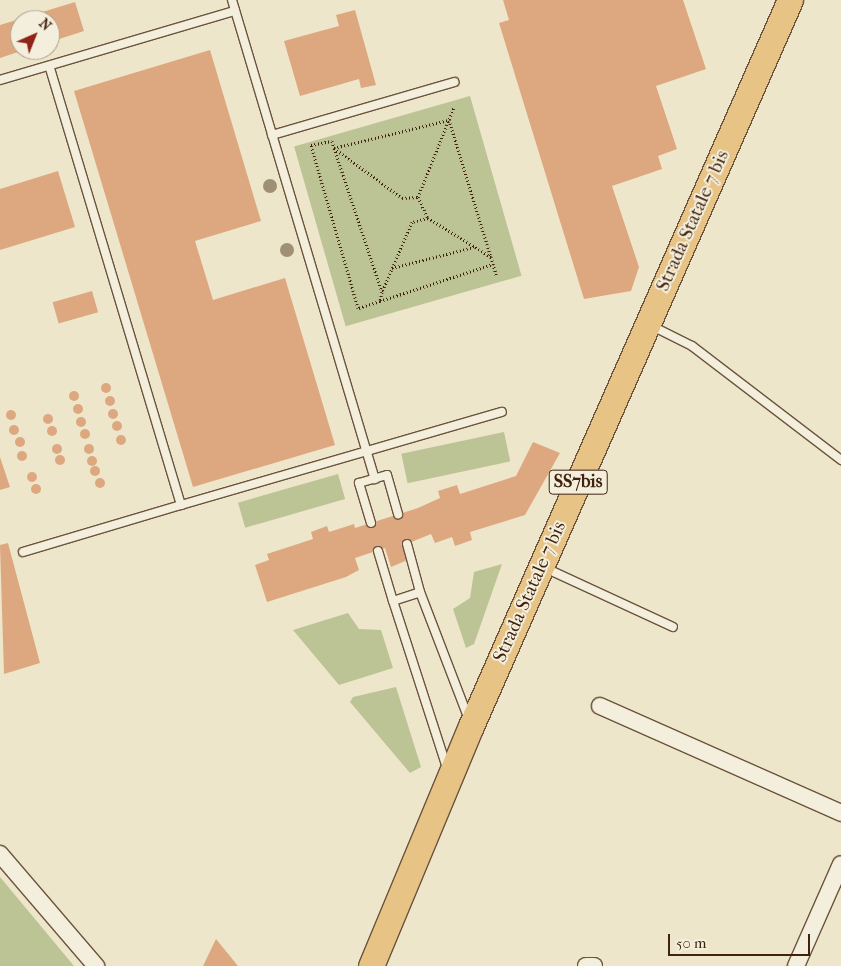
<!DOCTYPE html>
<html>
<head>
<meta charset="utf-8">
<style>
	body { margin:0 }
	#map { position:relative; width:841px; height:966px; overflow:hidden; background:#eee6ca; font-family:"IM FELL French Canon",serif }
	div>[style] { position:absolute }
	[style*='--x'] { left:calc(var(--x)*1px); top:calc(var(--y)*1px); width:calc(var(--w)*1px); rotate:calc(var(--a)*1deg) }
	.green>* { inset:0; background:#bcc495; transform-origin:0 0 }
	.building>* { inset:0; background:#dda880; transform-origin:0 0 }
	.round { border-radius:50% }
	.path>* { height:3px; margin-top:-1.5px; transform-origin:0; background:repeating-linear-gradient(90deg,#40220e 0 1px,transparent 0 3.5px) }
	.roads { filter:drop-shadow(1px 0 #6c533d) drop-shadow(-1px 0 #6c533d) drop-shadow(0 1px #6c533d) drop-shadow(0 -1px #6c533d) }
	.service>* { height:8px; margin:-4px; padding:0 4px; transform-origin:4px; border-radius:4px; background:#f4efdd }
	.minor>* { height:16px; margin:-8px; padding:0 8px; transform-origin:8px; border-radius:8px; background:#f4efdd }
	.primary>* { height:25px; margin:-12.5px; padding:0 12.5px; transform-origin:12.5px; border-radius:12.5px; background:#e7c385 }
	.trees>* { width:14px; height:14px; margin:-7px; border-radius:50%; background:#9f9075 }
	span { translate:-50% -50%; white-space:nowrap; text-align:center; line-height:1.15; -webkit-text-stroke:4px #f4efdd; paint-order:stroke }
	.shield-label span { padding:1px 4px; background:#f4efdd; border:1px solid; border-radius:4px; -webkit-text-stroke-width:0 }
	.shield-label { font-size:18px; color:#40220e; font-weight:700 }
	.street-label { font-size:19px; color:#40220e }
	.north { position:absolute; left:10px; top:10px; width:50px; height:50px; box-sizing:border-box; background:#f4efdd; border:1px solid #ac9d8a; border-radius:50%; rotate:44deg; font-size:14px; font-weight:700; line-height:20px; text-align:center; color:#40220e }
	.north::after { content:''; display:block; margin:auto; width:18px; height:22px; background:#8f2418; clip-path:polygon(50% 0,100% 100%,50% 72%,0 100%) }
	.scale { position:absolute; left:668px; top:934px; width:142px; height:22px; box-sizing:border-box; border:2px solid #40220e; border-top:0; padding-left:6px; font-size:15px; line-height:18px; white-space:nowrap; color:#40220e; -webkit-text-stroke:4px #f4efdd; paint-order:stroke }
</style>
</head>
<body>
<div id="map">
	<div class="green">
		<div style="left:470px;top:96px;width:187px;height:183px;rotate:74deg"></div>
		<div style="left:504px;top:432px;width:30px;height:105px;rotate:78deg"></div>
		<div style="left:338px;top:474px;width:26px;height:104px;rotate:74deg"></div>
		<div style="clip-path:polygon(502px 564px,474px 644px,466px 648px,453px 609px,470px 598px,474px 572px)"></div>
		<div style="clip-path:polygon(348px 613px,359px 629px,381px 630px,393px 668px,339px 685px,293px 630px)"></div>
		<div style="clip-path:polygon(396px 687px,421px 767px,410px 773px,350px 702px,353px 697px)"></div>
		<div style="clip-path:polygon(0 877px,74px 966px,0 966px)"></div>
	</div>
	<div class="building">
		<div style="clip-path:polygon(503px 0,683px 0,706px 69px,656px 86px,677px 149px,658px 156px,662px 169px,612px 186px,639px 267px,631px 291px,584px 299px,499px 23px,509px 20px)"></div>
		<div style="clip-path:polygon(75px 2px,84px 31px,50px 42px,50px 20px,20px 20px,20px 50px,24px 50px,0 58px,0 25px)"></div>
		<div style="clip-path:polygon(355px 10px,376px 85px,361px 88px,359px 79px,300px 96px,284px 41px,339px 26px,336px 15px)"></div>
		<div style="clip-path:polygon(210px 50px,261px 221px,195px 241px,213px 300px,285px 278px,335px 445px,193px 487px,74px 91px)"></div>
		<div style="clip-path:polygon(58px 171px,75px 227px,0 250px,0 189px)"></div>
		<div style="left:92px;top:291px;width:22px;height:41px;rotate:74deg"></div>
		<div class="round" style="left:101px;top:383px;width:10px;height:10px"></div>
		<div class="round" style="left:69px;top:391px;width:10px;height:10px"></div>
		<div class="round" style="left:105px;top:396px;width:10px;height:10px"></div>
		<div class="round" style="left:73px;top:404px;width:10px;height:10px"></div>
		<div class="round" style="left:108px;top:409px;width:10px;height:10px"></div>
		<div class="round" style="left:6px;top:410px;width:10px;height:10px"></div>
		<div class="round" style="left:43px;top:414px;width:10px;height:10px"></div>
		<div class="round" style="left:76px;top:417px;width:10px;height:10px"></div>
		<div class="round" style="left:112px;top:421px;width:10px;height:10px"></div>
		<div class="round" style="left:9px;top:425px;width:10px;height:10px"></div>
		<div class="round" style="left:47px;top:426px;width:10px;height:10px"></div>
		<div class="round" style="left:80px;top:429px;width:10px;height:10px"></div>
		<div class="round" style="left:116px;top:435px;width:10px;height:10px"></div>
		<div class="round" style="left:15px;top:437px;width:10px;height:10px"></div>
		<div style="clip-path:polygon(533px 442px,560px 453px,525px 515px,470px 532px,472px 540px,455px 546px,452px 537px,435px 543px,431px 534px,404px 545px,410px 559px,391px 567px,385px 548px,355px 558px,359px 570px,346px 577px,267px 602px,255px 565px,269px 560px,267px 554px,313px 539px,311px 532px,327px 526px,329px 532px,354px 524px,355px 528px,418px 508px,440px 498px,438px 491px,457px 485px,460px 494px,516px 476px)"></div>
		<div class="round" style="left:52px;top:444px;width:10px;height:10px"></div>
		<div class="round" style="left:84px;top:444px;width:10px;height:10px"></div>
		<div class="round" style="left:17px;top:451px;width:10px;height:10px"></div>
		<div class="round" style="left:55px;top:455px;width:10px;height:10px"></div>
		<div class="round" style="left:87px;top:456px;width:10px;height:10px"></div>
		<div style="clip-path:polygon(0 457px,10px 487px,0 490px)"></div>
		<div class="round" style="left:90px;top:466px;width:10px;height:10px"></div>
		<div class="round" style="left:27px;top:472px;width:10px;height:10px"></div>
		<div class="round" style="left:95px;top:478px;width:10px;height:10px"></div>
		<div class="round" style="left:31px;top:484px;width:10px;height:10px"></div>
		<div style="clip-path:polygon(8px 543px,40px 663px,4px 674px,0 545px)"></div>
		<div style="clip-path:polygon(216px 939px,238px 966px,203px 966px)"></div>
	</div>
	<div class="path">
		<div style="--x:418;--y:197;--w:23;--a:65"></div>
		<div style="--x:428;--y:218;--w:16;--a:166"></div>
		<div style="--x:412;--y:222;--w:76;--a:113.2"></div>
		<div style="--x:382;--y:292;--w:152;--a:-108.4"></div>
		<div style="--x:334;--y:148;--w:84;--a:36.3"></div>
		<div style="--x:402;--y:198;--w:16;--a:-4"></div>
		<div style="--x:418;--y:197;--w:97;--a:-68.2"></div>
		<div style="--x:491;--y:257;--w:19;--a:74"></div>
		<div style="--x:392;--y:268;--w:85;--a:-14.4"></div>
		<div style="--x:382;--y:292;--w:9;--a:103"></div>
		<div style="--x:380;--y:301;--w:119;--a:-18.1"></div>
		<div style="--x:380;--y:301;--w:23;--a:162"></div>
		<div style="--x:358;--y:308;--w:170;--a:-106.1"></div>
		<div style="--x:311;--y:145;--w:21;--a:-11"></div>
		<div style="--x:332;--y:141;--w:7;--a:74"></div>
		<div style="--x:334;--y:148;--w:118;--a:-13.7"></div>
		<div style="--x:449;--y:120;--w:143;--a:73"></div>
		<div style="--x:491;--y:257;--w:74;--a:-148.2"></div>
	</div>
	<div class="roads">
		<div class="service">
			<div style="--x:232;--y:0;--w:500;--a:73.4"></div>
			<div style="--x:0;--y:80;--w:245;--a:-16.4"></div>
			<div style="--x:272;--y:135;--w:190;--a:-16.2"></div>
			<div style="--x:650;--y:325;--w:47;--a:26.6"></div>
			<div style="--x:692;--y:346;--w:188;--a:37.4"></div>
			<div style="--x:181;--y:505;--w:334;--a:-16.2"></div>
			<div style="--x:371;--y:523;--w:42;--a:-106.7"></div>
			<div style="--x:359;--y:483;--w:29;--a:-16"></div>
			<div style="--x:387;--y:475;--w:41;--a:74.2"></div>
			<div style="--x:407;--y:544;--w:50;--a:74.8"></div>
			<div style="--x:378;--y:551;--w:52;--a:73.3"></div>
			<div style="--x:23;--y:552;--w:165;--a:-16.6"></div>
			<div style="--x:181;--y:505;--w:458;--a:-106.7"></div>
			<div style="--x:543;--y:567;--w:143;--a:24.8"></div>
			<div style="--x:447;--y:768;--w:176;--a:-107.9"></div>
			<div style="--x:393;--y:601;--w:28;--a:-18"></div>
			<div style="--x:420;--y:592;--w:134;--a:69"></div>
		</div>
		<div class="minor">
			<div style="--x:600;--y:706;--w:264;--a:23.9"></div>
			<div style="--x:0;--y:854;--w:148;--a:49.4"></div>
			<div style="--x:586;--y:966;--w:8;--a:0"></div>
			<div style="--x:796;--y:966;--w:111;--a:-66.2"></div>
		</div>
		<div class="primary">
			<div style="--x:371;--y:966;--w:260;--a:-67.4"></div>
			<div style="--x:471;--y:726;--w:793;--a:-66.28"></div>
		</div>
	</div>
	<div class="trees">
		<div style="left:270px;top:186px"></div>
		<div style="left:287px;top:250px"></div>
	</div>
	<div class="shield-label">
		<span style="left:578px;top:482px">SS7bis</span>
	</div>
	<div class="street-label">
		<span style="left:693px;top:221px;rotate:-66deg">Strada Statale 7 bis</span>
		<span style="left:530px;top:592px;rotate:-66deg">Strada Statale 7 bis</span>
	</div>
	<div class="north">N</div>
	<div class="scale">50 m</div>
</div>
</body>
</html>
